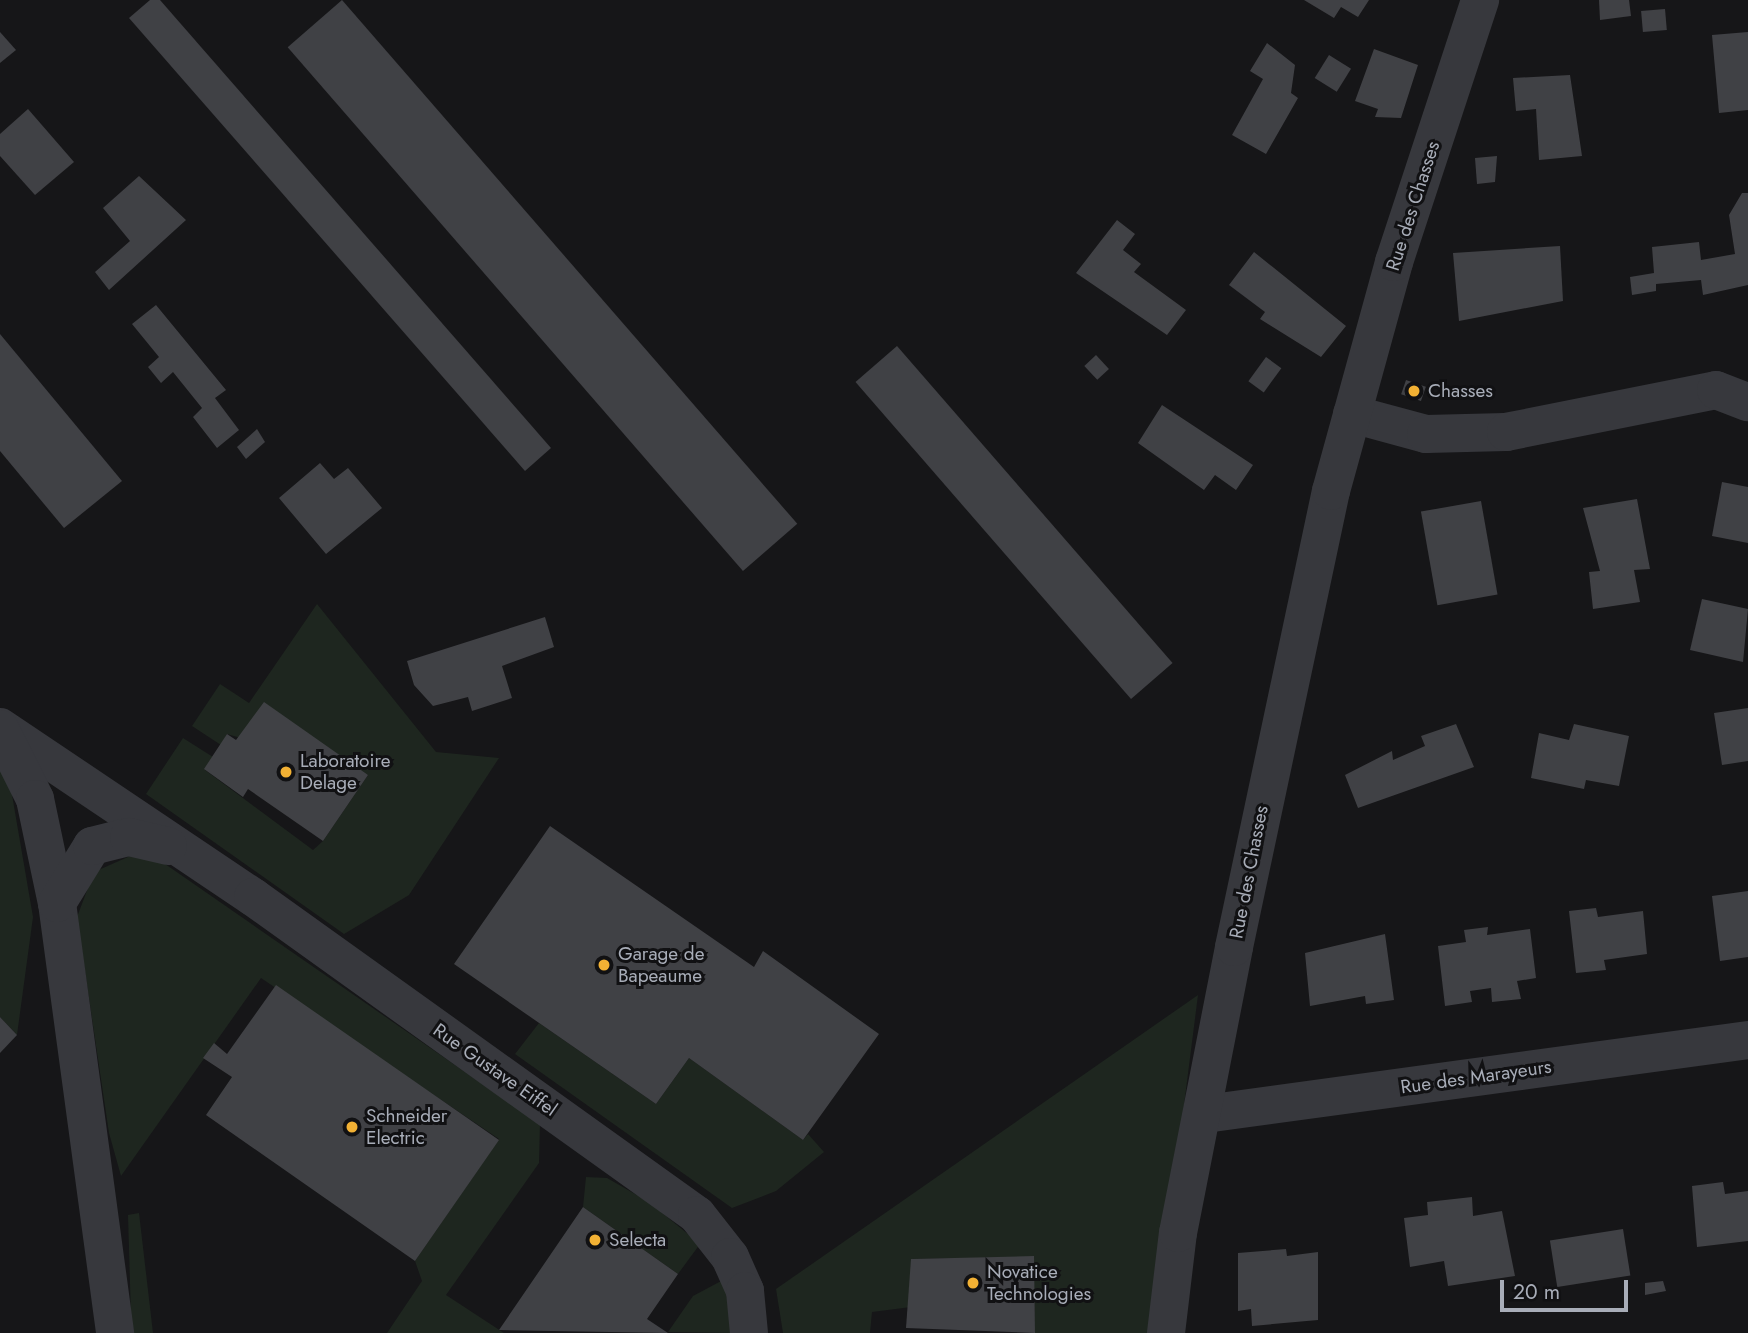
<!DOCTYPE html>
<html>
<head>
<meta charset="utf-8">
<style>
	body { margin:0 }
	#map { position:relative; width:1748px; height:1333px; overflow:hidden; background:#161618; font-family:Jost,sans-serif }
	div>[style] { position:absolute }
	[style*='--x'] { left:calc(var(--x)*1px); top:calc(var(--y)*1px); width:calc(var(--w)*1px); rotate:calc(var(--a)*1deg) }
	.green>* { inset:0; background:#1e261f }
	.building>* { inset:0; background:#404145; transform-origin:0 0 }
	.minor>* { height:38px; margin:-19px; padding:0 19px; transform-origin:19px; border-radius:19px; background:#37383d }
	.dots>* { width:19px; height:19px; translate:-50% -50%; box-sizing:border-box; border:4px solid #111113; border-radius:50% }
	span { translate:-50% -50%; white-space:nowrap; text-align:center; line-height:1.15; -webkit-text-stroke:6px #111113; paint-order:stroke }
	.street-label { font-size:19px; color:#a8adb8 }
	.poi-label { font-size:19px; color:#a8adb8 }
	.left { translate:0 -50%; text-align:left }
	.scale { position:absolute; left:1500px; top:1280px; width:128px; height:32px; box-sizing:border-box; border:4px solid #a8adb8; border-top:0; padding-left:9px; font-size:21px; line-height:24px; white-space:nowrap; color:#a8adb8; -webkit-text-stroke:5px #111113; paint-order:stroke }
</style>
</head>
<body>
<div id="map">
	<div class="green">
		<div style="clip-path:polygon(317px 604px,436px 752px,499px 758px,409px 895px,344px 934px,146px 794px,183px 738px,213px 757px,205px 770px,313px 850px,323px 841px,368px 775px,227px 734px,221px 745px,192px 726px,220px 684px,249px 703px)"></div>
		<div style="clip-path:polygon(0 769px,11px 789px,33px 917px,17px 1035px,0 1017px)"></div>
		<div style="clip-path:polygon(137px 853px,155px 857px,540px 1124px,539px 1163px,446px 1295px,504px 1333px,387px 1333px,422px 1281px,415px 1261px,499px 1139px,261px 978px,121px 1176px,109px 1133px,77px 917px,94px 872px)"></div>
		<div style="clip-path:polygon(1198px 995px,1155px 1333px,1035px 1333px,1033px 1257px,911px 1259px,911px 1307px,872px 1312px,870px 1333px,783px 1333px,776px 1289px)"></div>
		<div style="clip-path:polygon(539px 1023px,656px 1104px,689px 1058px,803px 1140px,808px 1134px,824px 1152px,776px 1191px,732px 1208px,515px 1054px)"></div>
		<div style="clip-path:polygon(586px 1177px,607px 1178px,649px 1202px,700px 1244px,678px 1274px,583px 1207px)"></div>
		<div style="clip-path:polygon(139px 1213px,153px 1333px,134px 1333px,131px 1317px,128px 1215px)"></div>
		<div style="clip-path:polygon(723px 1280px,735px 1333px,668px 1332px,693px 1296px)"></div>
	</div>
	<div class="building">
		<div style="clip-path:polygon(150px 0,160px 0,551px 448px,525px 471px,129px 18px)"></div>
		<div style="left:342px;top:0;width:694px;height:72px;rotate:49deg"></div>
		<div style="clip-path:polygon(1304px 0,1369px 0,1358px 17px,1341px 7px,1334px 18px)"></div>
		<div style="clip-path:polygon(1599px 0,1629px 0,1631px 16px,1600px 20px)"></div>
		<div style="left:1665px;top:9px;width:21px;height:24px;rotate:85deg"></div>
		<div style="clip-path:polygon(0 32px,16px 50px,0 63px)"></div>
		<div style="clip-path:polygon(1748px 32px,1748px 110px,1719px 113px,1712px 35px)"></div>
		<div style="clip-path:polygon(1267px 43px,1295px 65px,1291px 93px,1298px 98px,1266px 154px,1232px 135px,1263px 79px,1250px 71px)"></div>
		<div style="clip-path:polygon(1374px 49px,1418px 65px,1401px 118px,1375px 117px,1378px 109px,1355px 101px)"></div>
		<div style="left:1329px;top:55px;width:26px;height:27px;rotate:32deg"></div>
		<div style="clip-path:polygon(1570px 75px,1582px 156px,1539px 160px,1536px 109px,1516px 111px,1513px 78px)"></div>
		<div style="clip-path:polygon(28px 109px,74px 162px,35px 195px,0 156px,0 134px)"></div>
		<div style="clip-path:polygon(1497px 156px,1495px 182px,1477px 184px,1475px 158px)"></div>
		<div style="clip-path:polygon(139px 176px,186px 220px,109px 290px,95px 272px,130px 241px,103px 208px)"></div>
		<div style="clip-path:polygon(1742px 193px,1748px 193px,1748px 285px,1703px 295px,1701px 280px,1656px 284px,1656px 291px,1632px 295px,1630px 277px,1654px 273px,1652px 247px,1699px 242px,1701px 260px,1735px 254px,1729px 215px)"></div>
		<div style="clip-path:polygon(1117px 220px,1135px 234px,1123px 250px,1141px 264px,1134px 272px,1186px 310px,1167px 335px,1076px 273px)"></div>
		<div style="clip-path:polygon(1560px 246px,1563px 301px,1459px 321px,1453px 253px)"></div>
		<div style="clip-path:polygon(1254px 252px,1346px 326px,1321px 357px,1260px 319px,1265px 312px,1229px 285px)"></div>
		<div style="clip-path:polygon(156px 305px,226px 390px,215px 398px,239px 430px,217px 448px,193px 417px,202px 408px,173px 372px,161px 383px,148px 367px,159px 357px,132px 324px)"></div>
		<div style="clip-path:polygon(0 334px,122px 481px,64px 528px,0 451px)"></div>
		<div style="left:897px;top:346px;width:420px;height:55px;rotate:49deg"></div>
		<div style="left:1096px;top:355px;width:19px;height:16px;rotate:47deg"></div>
		<div style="left:1266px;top:357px;width:19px;height:30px;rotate:36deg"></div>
		<div style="left:1406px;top:380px;width:21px;height:15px;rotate:19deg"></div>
		<div style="clip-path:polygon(1162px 405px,1253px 465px,1236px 490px,1215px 475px,1204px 490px,1138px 443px)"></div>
		<div style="clip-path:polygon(257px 429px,265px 442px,246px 459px,237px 447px)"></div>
		<div style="clip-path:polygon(320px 463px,334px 479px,348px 468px,382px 508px,326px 554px,279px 498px)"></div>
		<div style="clip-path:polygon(1722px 482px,1748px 487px,1748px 543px,1712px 536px)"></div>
		<div style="clip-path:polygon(1637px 499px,1650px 569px,1634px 570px,1640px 602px,1593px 609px,1589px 572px,1600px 571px,1583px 508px)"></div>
		<div style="left:1481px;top:501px;width:95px;height:61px;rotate:80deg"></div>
		<div style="clip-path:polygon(1702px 599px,1748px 609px,1743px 662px,1690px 650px)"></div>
		<div style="clip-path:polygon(545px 617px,554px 647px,502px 666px,512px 698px,472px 711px,468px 697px,433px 706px,414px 685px,407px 661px)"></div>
		<div style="clip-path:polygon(264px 702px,368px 775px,323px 841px,248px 789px,243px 797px,204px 769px,227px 734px,236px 740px)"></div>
		<div style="clip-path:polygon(1748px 708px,1748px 761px,1722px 765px,1714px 713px)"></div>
		<div style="clip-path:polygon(1456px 724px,1474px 767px,1358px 808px,1345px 775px,1392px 751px,1393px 760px,1425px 746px,1421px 736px)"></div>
		<div style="clip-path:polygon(1574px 724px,1629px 736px,1619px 786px,1586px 780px,1584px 789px,1531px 778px,1539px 733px,1569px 740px)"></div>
		<div style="clip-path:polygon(550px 826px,754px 967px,763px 951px,879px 1034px,803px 1140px,689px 1058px,656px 1104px,454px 964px)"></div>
		<div style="clip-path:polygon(1748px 891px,1748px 957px,1720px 961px,1712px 896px)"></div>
		<div style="clip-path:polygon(1596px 908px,1598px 917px,1643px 911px,1647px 954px,1604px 960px,1606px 970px,1576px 973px,1569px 911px)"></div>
		<div style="clip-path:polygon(1488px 927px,1487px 935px,1530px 929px,1536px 978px,1517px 981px,1521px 999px,1492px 1002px,1491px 988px,1470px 991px,1472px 1002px,1445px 1006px,1438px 946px,1466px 942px,1464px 930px)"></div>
		<div style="clip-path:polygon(1385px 934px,1394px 1000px,1366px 1004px,1365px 996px,1310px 1006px,1305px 953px)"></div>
		<div style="clip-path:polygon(276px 985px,499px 1140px,415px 1261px,206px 1115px,232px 1077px,203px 1058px,214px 1043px,227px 1054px)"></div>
		<div style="clip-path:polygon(0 1017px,17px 1035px,0 1053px)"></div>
		<div style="clip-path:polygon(1723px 1182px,1725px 1194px,1748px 1191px,1748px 1241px,1697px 1247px,1692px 1186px)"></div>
		<div style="clip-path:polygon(1472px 1197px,1473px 1216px,1502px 1211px,1515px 1276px,1448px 1286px,1444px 1261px,1410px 1267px,1404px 1218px,1428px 1215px,1427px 1202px)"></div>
		<div style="clip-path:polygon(583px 1207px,678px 1274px,647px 1319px,668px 1333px,499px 1330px)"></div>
		<div style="left:1623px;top:1229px;width:47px;height:74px;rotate:81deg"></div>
		<div style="clip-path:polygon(1286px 1249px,1287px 1256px,1318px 1252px,1318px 1320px,1252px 1326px,1251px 1309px,1238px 1311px,1238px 1253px)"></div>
		<div style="clip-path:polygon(1034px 1256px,1035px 1333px,906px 1328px,911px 1259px)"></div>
		<div style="clip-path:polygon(1663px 1281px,1666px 1291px,1645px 1295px,1645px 1283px)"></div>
	</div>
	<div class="minor">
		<div style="--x:1352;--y:414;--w:77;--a:15.1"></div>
		<div style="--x:1426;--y:434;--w:80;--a:-1.4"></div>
		<div style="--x:1506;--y:432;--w:214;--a:-11.3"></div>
		<div style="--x:1716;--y:390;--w:34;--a:21"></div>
		<div style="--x:0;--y:727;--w:305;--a:33.9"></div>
		<div style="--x:253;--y:897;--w:546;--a:35.61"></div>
		<div style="--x:697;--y:1215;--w:53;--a:51.8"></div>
		<div style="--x:730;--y:1257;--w:37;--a:66"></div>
		<div style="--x:745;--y:1291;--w:42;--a:84.6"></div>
		<div style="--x:0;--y:729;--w:78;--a:63.4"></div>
		<div style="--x:35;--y:799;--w:106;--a:78.1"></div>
		<div style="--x:57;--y:903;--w:434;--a:82.3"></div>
		<div style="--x:57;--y:903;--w:67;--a:-58.4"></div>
		<div style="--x:92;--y:846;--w:38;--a:-14"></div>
		<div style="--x:129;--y:837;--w:40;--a:13"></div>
		<div style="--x:1205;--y:1114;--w:548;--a:-7.76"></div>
		<div style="--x:1166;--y:1333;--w:101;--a:-83.2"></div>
		<div style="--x:1178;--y:1233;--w:291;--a:-78.9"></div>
		<div style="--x:1234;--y:947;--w:466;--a:-78"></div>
		<div style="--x:1331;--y:491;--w:238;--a:-74.6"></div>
		<div style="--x:1394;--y:262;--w:276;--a:-71.8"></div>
	</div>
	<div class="dots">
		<div style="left:1414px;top:391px;background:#f2b134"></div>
		<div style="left:286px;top:772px;background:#f2b134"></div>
		<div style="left:604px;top:965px;background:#f2b134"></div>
		<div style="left:352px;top:1127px;background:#f2b134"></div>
		<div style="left:595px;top:1240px;background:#f2b134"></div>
		<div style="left:973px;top:1283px;background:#f2b134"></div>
	</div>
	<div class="street-label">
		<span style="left:1413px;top:206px;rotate:-72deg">Rue des Chasses</span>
		<span style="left:1249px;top:872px;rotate:-79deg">Rue des Chasses</span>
		<span style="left:495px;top:1070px;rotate:35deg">Rue Gustave Eiffel</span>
		<span style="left:1476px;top:1077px;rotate:-8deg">Rue des Marayeurs</span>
	</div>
	<div class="poi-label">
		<span class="left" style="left:1428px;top:391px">Chasses</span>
		<span class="left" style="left:300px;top:772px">Laboratoire<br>Delage</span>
		<span class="left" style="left:618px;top:965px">Garage de<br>Bapeaume</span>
		<span class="left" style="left:366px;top:1127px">Schneider<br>Electric</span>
		<span class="left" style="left:609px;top:1240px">Selecta</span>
		<span class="left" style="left:987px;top:1283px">Novatice<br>Technologies</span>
	</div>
	<div class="scale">20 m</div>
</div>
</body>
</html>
